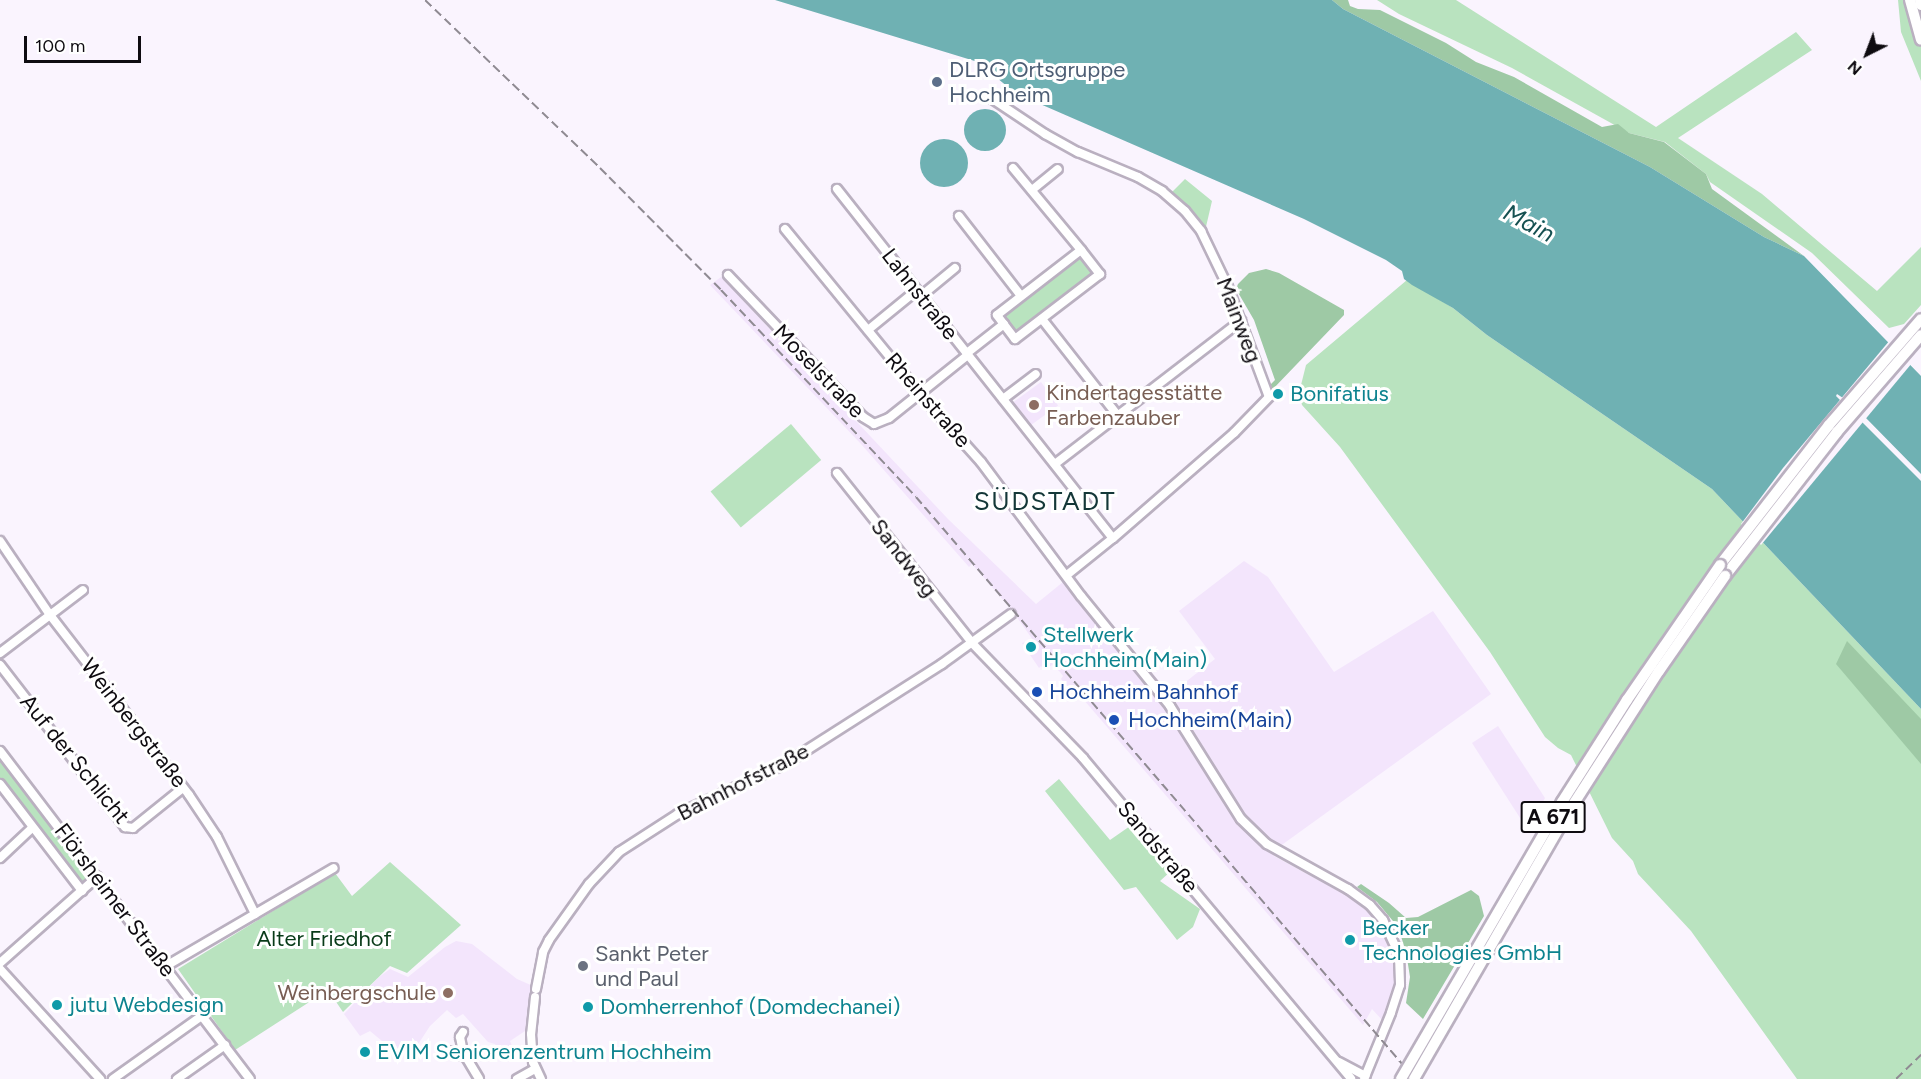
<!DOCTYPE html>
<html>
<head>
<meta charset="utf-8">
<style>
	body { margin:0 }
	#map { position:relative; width:1921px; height:1079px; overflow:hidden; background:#faf4fe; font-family:Figtree,sans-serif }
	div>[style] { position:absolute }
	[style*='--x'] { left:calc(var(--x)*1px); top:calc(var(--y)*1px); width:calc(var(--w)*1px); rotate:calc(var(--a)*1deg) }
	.built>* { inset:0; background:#f3e5fc; transform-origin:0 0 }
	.green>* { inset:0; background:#b9e3bf; transform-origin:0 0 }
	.forest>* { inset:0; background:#9ec9a5 }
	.water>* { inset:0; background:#6fb1b3 }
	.round { border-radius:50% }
	.pier>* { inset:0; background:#faf4fe }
	.roads { filter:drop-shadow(2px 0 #bab0c0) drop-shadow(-2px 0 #bab0c0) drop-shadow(0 2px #bab0c0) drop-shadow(0 -2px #bab0c0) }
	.minor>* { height:8px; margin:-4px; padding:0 4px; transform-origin:4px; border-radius:4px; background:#fff }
	.highway>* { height:10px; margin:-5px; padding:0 5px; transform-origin:5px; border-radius:5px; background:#fff }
	.rail>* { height:2px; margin-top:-1px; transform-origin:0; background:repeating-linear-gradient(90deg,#8f8a92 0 9px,transparent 0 13.5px) }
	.bridges { filter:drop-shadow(2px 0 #bab0c0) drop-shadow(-2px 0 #bab0c0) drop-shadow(0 2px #bab0c0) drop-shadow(0 -2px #bab0c0) }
	.highway-bridge>* { height:10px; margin:-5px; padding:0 5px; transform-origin:5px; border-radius:5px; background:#fff }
	.dots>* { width:16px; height:16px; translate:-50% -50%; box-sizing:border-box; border:3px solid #fff; border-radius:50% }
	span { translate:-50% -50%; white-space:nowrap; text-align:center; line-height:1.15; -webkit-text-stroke:6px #fff; paint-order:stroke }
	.shield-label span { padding:2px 4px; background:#fff; border:2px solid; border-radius:4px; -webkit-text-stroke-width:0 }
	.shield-label { font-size:21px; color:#0e0b10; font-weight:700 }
	.service-label { font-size:22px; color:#4e5e75 }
	.left { translate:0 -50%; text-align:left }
	.street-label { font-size:22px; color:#0e0b10 }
	.education-label { font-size:22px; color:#785e54 }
	.right { translate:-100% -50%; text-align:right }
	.culture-label { font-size:22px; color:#0d838f }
	.transit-label { font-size:22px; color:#164399 }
	.park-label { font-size:22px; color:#083a18 }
	.worship-label { font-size:22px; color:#5b616d }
	.water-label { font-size:24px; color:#155051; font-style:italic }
	.quarter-label { font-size:26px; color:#143738; letter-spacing:1.5px }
	.north { position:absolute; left:1837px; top:24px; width:60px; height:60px; -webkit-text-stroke:4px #fff; paint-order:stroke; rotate:222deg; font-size:16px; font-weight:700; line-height:24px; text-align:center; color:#0e0b10 }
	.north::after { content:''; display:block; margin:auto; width:21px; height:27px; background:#0e0b10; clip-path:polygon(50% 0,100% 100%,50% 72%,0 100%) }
	.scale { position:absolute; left:24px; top:36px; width:117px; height:27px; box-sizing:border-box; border:3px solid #0e0b10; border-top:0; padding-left:8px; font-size:18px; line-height:21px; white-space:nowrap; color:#0e0b10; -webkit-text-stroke:4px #fff; paint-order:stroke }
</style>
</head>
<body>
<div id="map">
	<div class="built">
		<div style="clip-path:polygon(721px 277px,948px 519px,1036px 604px,1063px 582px,1161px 701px,1215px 659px,1179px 611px,1244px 561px,1268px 577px,1334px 672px,1433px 611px,1491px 694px,1272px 852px,1274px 856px,1355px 900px,1375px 918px,1384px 931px,1392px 947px,1395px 982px,1383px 1021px,1372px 1009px,1363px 1025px,1071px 685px,1067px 686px,1061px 679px,1063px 676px,1060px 672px,1052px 665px,1045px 670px,1041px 666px,1039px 668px,1022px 643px,1033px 640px,1011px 609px,972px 564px,969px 567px,861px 444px,710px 285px)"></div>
		<div style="left:1041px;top:382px;width:29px;height:38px;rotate:54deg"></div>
		<div style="clip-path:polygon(1498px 726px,1545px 798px,1538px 812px,1522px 821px,1472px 743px)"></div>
		<div style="clip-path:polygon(456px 941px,472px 944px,517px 979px,533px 986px,529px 1000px,528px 1029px,510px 1041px,512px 1046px,505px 1050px,508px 1054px,504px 1057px,495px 1044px,488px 1042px,463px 1014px,456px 1018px,447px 1010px,430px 1026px,411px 1055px,382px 1041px,370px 1031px,360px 1036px,344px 1014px,379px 977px,390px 969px,408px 977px,445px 947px)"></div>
	</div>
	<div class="green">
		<div style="clip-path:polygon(1377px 0,1456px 0,1656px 127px,1796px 32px,1812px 50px,1678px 138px,1762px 194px,1877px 291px,1921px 247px,1921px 305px,1904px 324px,1889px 328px,1812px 253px,1710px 182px,1706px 174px,1665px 142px,1629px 133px,1512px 68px,1399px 14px)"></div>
		<div style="clip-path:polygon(1898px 0,1907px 0,1909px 16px,1921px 44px,1921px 81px,1901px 32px)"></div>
		<div style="clip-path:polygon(1185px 179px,1212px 201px,1205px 231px,1188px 209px,1170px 194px)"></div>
		<div style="left:1079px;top:254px;width:25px;height:98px;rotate:53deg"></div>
		<div style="clip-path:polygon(1407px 280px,1453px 308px,1487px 335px,1712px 489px,1921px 709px,1921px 1079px,1797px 1079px,1691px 931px,1638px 874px,1633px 861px,1612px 838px,1571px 755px,1558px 748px,1545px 737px,1490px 652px,1340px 447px,1302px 405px,1299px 393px,1306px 365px)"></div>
		<div style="left:791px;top:424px;width:47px;height:105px;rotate:50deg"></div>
		<div style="clip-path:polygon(0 757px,91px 876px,83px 883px,77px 881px,0 780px)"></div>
		<div style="clip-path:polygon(1059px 779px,1110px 840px,1133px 824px,1171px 871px,1160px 881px,1200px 909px,1193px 927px,1177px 940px,1136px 887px,1124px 890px,1045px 791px)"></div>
		<div style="clip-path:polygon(390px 862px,461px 925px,407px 973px,390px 966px,343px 1012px,328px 990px,235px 1050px,178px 969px,335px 873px,352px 896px)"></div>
	</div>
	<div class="forest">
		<div style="clip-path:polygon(1332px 0,1348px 0,1350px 6px,1358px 9px,1380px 10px,1446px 43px,1476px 62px,1514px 77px,1602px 127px,1618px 124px,1629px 133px,1664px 142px,1706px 174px,1712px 189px,1804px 256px,1764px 237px,1650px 167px,1343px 9px)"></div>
		<div style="clip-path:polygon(1266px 269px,1279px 273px,1344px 310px,1344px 315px,1272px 390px,1270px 385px,1275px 380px,1254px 320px,1236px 289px,1238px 284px,1249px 273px)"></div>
		<div style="clip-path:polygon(1847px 641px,1921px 719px,1921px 764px,1836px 664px)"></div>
		<div style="clip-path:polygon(1361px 884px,1389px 903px,1406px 918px,1418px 917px,1471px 890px,1479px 896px,1484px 916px,1423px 1019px,1406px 1003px,1410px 977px,1406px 952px,1398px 927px,1377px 902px,1357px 887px)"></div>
	</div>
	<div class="water">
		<div style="clip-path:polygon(775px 0,1332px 0,1343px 9px,1650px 167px,1764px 237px,1804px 256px,1921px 376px,1921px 474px,1864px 416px,1843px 398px,1837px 394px,1836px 396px,1921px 481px,1921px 709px,1712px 489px,1487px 335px,1453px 308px,1412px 285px,1404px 279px,1402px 271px,1386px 260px,1304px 219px,1015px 93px,978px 62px)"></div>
		<div class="round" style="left:964px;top:109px;width:42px;height:42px"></div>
		<div class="round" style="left:920px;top:139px;width:48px;height:48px"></div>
	</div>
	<div class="pier">
		<div style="clip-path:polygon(1890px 340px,1912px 363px,1761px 545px,1741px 524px,1783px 468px)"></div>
	</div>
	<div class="roads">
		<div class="minor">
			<div style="--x:988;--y:96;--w:69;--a:33.7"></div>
			<div style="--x:1045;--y:134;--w:38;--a:29"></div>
			<div style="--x:1078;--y:152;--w:65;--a:22.6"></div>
			<div style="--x:1138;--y:177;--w:28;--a:30"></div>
			<div style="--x:1162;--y:191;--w:30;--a:41"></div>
			<div style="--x:1185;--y:211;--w:26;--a:51"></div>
			<div style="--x:1201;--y:231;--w:62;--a:64.3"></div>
			<div style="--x:1228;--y:287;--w:117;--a:69.6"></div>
			<div style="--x:1269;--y:397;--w:50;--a:134.2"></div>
			<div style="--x:1234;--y:433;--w:160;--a:139"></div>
			<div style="--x:1113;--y:538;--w:59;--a:141.2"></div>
			<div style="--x:1013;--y:168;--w:107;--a:50.3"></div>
			<div style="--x:837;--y:189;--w:445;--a:51.7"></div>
			<div style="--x:1032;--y:190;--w:33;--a:-39"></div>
			<div style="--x:959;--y:216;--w:101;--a:52.2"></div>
			<div style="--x:785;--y:229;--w:213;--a:50.7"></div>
			<div style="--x:920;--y:394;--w:91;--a:48.1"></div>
			<div style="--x:981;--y:462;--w:167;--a:53.3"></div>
			<div style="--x:1081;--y:596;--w:141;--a:51"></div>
			<div style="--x:1170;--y:706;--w:133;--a:57.9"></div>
			<div style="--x:1241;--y:819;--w:36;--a:44"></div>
			<div style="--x:1267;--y:844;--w:93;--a:29.1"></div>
			<div style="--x:1348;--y:889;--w:27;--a:36"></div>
			<div style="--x:1370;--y:905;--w:20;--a:49"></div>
			<div style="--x:1383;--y:920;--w:38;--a:65"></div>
			<div style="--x:1399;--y:955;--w:30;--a:88"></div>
			<div style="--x:1400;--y:985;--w:29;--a:108"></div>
			<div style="--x:1391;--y:1013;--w:71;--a:112.2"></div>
			<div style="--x:1081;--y:250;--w:31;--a:52"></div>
			<div style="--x:1100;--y:274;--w:107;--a:142.6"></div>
			<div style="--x:1015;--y:339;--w:30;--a:-127"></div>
			<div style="--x:997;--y:315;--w:106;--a:-37.7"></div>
			<div style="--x:728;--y:275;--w:196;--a:46.4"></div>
			<div style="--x:863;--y:417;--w:13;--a:32"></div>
			<div style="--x:874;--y:424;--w:16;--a:-22"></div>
			<div style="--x:889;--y:418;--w:101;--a:-38.6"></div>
			<div style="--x:921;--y:296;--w:44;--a:-39.5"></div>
			<div style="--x:1042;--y:319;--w:123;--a:51.9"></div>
			<div style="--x:868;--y:330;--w:63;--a:-39.2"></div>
			<div style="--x:967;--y:353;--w:47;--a:-38.1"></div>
			<div style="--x:1003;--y:399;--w:41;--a:-37.1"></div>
			<div style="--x:1055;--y:464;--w:235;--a:-37.6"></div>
			<div style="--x:837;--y:473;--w:217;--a:51.5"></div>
			<div style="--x:972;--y:643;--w:160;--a:46"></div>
			<div style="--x:1083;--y:758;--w:418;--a:50.1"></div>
			<div style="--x:0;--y:541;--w:89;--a:56"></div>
			<div style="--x:50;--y:615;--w:227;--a:52.3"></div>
			<div style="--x:189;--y:795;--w:50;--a:56.3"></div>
			<div style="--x:217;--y:837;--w:86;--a:63.7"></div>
			<div style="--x:0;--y:653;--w:104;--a:-37.2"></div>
			<div style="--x:0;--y:665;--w:205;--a:52.3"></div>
			<div style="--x:125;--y:827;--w:8;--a:7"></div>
			<div style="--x:133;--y:828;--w:64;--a:-38.7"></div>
			<div style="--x:0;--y:751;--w:412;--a:52.7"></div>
			<div style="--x:0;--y:784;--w:135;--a:52.5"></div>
			<div style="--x:0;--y:858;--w:44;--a:-43.2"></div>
			<div style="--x:0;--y:963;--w:130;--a:-41.6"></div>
			<div style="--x:166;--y:966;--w:194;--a:-30.3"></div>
			<div style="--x:0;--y:969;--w:149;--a:47.7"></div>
			<div style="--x:536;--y:989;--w:38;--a:-79"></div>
			<div style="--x:543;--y:952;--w:13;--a:-63"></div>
			<div style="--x:549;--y:940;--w:69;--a:-54.5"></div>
			<div style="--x:589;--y:884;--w:44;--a:-46.8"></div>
			<div style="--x:619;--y:852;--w:70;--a:-32.8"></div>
			<div style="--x:678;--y:814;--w:118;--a:-25"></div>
			<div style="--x:785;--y:764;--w:186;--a:-32.5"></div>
			<div style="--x:942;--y:664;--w:85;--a:-35.9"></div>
			<div style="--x:535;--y:997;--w:37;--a:96"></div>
			<div style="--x:531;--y:1034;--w:28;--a:86"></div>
			<div style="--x:533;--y:1062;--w:19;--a:65"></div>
			<div style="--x:463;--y:1032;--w:6;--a:121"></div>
			<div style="--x:460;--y:1037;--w:15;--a:79"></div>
			<div style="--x:463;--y:1052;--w:31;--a:59"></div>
			<div style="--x:449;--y:1051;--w:18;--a:19"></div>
			<div style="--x:1339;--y:1062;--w:30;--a:28"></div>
			<div style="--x:113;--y:1079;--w:110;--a:-35.4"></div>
			<div style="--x:177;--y:1079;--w:59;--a:-35.3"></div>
			<div style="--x:517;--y:1079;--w:21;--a:-29"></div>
		</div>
		<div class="highway">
			<div style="--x:1910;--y:0;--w:41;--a:74.6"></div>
			<div style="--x:1920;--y:0;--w:5;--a:79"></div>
			<div style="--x:1720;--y:565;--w:177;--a:-52.1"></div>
			<div style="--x:1829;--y:425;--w:140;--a:-49"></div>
			<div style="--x:1725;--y:576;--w:182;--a:-52.1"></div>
			<div style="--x:1837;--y:432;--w:128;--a:-49.1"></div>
		</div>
	</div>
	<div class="rail">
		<div style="--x:425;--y:0;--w:243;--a:43.8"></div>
		<div style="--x:600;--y:168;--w:172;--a:45.2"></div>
		<div style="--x:721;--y:290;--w:284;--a:46.7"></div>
		<div style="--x:916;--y:497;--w:767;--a:49.39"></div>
		<div style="--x:1896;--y:1079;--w:35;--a:-44"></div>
	</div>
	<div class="bridges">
		<div class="highway-bridge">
			<div style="--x:1401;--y:1079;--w:320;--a:-59.8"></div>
			<div style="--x:1562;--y:802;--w:121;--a:-57.5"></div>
			<div style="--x:1627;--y:700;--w:164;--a:-55.4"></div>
			<div style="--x:1414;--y:1079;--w:310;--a:-60"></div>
			<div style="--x:1569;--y:811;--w:166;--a:-57.3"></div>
			<div style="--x:1659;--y:671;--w:116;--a:-55.2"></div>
		</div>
	</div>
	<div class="dots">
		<div style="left:937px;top:82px;background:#5c6f8a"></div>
		<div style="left:1278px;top:394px;background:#0f9aa8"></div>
		<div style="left:1034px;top:405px;background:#8d6e63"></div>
		<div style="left:1031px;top:647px;background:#0f9aa8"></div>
		<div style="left:1037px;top:692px;background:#1a4fb4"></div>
		<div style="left:1114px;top:720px;background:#1a4fb4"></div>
		<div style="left:1350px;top:940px;background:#0f9aa8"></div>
		<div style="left:583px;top:966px;background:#6b7280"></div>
		<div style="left:448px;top:993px;background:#8d6e63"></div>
		<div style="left:57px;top:1005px;background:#0f9aa8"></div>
		<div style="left:588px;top:1007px;background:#0f9aa8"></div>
		<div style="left:365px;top:1052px;background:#0f9aa8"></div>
	</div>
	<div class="shield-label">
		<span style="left:1553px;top:817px">A 671</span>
	</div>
	<div class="service-label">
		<span class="left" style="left:949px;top:82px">DLRG Ortsgruppe<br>Hochheim</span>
	</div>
	<div class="street-label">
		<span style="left:920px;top:294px;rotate:52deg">Lahnstraße</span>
		<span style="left:1239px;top:320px;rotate:69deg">Mainweg</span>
		<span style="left:819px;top:371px;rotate:46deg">Moselstraße</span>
		<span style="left:928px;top:400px;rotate:49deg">Rheinstraße</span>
		<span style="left:904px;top:558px;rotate:52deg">Sandweg</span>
		<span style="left:134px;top:723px;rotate:52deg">Weinbergstraße</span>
		<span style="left:75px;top:759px;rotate:51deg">Auf der Schlicht</span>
		<span style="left:743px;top:782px;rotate:-27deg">Bahnhofstraße</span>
		<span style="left:1158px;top:847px;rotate:50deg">Sandstraße</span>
		<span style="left:115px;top:900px;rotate:53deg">Flörsheimer Straße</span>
	</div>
	<div class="education-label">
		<span class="left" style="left:1046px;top:405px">Kindertagesstätte<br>Farbenzauber</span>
		<span class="right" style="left:436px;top:993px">Weinbergschule</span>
	</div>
	<div class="culture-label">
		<span class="left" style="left:1290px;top:394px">Bonifatius</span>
		<span class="left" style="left:1043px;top:647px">Stellwerk<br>Hochheim(Main)</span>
		<span class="left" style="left:1362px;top:940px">Becker<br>Technologies GmbH</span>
		<span class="left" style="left:69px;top:1005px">jutu Webdesign</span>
		<span class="left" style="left:600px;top:1007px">Domherrenhof (Domdechanei)</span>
		<span class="left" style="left:377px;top:1052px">EVIM Seniorenzentrum Hochheim</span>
	</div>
	<div class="transit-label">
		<span class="left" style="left:1049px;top:692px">Hochheim Bahnhof</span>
		<span class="left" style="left:1128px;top:720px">Hochheim(Main)</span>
	</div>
	<div class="park-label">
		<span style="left:324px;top:939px">Alter Friedhof</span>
	</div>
	<div class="worship-label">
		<span class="left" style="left:595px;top:966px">Sankt Peter<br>und Paul</span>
	</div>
	<div class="water-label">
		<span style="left:1529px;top:223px;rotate:28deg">Main</span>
	</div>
	<div class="quarter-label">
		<span style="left:1045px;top:502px">SÜDSTADT</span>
	</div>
	<div class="north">N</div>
	<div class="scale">100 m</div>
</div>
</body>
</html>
